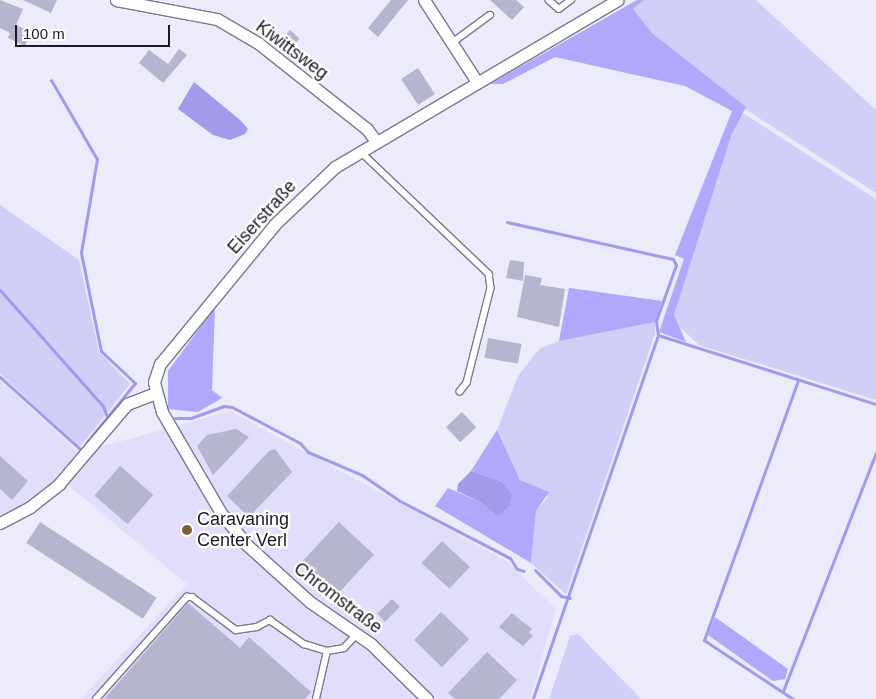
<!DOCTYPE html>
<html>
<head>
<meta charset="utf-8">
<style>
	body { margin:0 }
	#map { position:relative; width:876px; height:699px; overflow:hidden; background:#ebebfc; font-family:Helvetica,sans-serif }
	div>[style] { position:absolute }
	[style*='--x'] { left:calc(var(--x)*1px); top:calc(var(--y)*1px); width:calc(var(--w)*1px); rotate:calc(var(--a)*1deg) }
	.built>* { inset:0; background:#e0defb }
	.green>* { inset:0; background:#d1cff8 }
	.forest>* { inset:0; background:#b0a9fb }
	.water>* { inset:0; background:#a29aeb }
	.stream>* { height:3px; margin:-1.5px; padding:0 1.5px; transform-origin:1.5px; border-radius:1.5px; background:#a29aeb }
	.building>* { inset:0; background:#b6b5d0; transform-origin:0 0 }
	.roads { filter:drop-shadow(1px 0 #7b7992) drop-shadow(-1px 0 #7b7992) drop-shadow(0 1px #7b7992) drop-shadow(0 -1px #7b7992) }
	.service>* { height:5.5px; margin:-2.75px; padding:0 2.75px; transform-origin:2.75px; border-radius:2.75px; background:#fff }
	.minor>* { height:11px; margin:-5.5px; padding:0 5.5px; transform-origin:5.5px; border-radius:5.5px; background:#fff }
	.dots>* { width:14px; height:14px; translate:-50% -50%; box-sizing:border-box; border:2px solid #fff; border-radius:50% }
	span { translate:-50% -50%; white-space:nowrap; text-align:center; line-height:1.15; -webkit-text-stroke:4.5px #fff; paint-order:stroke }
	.street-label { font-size:18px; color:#1b1a24 }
	.poi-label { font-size:18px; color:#1b1a24 }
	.left { translate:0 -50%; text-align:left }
	.scale { position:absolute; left:15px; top:25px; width:155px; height:22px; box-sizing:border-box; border:2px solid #1b1a24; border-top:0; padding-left:6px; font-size:15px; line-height:18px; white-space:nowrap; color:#1b1a24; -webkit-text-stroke:4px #fff; paint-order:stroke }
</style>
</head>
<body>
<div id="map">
	<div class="built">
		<div style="clip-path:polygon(0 380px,78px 452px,51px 484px,25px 504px,0 517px)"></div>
		<div style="clip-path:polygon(230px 411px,506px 561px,556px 609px,530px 699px,81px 699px,187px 584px,67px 484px,100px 447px)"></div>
	</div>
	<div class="green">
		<div style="clip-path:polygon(644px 0,756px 0,876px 110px,876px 193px,745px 109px,653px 34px,633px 9px)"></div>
		<div style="clip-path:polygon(743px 113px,876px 199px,876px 400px,699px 345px,676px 323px,674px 315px,695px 246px,731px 136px)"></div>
		<div style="clip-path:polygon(0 205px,79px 260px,99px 352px,130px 384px,80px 447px,0 374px)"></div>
		<div style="clip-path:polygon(655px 322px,655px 334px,566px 594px,531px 563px,536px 511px,548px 497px,520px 480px,497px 430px,518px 376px,540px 348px,559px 341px)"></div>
		<div style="clip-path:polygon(578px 634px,641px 699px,549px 699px,570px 636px)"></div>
	</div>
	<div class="forest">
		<div style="clip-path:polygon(637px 0,644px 0,633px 9px,653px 34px,746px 107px,731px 136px,674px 315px,686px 342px,659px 332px,684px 259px,675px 255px,732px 111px,685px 86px,555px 57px,503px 84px,490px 84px)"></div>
		<div style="clip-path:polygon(569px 288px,577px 289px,662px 301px,655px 322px,559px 341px)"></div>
		<div style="clip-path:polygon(215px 307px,212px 390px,222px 398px,198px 412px,168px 409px,168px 371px)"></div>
		<div style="clip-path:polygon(497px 430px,520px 480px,549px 492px,536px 511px,531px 563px,435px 506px,448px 488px,480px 502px,497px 516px,501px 481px,471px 471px)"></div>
		<div style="clip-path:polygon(715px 617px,788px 669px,785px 679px,773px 681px,708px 635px)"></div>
	</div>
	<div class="water">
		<div style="clip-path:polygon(194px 82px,240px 120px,248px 129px,245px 134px,230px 140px,213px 135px,178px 109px)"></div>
		<div style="clip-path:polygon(471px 471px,501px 481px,512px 495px,508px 507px,497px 516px,480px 502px,457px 491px,458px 484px)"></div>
	</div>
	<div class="stream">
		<div style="--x:51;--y:80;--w:91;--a:59.8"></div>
		<div style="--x:97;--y:159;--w:95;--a:99.7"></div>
		<div style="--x:81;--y:253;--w:100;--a:78.5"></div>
		<div style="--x:101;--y:351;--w:47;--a:43.3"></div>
		<div style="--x:135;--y:383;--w:77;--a:129.2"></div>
		<div style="--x:507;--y:222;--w:170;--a:12.6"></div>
		<div style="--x:673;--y:259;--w:7;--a:63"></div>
		<div style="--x:676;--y:265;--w:59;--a:109.7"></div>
		<div style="--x:656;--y:321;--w:14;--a:82"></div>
		<div style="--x:658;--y:335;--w:385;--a:109"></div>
		<div style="--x:0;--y:290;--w:155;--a:48.4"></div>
		<div style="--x:103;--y:406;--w:12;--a:70"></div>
		<div style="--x:658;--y:335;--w:229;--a:17.6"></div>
		<div style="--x:0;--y:377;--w:109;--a:42"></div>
		<div style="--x:175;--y:418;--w:16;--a:0"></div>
		<div style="--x:191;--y:418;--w:35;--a:-20"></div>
		<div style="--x:224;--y:406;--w:8;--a:7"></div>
		<div style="--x:232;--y:407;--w:77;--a:27.9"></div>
		<div style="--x:300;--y:443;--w:12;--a:48"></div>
		<div style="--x:308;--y:452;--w:59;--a:23.1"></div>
		<div style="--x:362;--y:475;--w:46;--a:34.4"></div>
		<div style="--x:400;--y:501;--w:124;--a:27.4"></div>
		<div style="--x:510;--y:558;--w:13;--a:58"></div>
		<div style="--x:517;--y:569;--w:7;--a:16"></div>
		<div style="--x:535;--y:570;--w:37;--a:45"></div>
		<div style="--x:561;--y:596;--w:9;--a:13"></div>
		<div style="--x:783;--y:691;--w:256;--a:-68.7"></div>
		<div style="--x:793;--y:699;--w:107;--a:-146.5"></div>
		<div style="--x:704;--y:640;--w:276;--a:-70.1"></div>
	</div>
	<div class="building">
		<div style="clip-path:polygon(0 0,23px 9px,16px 25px,31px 32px,25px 46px,8px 38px,10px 33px,0 28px)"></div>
		<div style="clip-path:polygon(23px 0,57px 0,51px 13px)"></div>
		<div style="clip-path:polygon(391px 0,408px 0,378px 37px,368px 28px)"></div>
		<div style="clip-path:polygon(490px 0,516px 0,524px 7px,512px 20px)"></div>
		<div style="left:290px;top:30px;width:13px;height:16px;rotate:42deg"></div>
		<div style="clip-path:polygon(179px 49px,187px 55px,163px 83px,139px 63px,149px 50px,168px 64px)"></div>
		<div style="left:418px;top:68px;width:31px;height:20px;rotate:57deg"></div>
		<div style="clip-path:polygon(510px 260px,524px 262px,523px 281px,506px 278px)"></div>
		<div style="clip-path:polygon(525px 275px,542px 278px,540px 285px,565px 289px,559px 327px,517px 317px)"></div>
		<div style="left:488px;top:338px;width:34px;height:20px;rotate:10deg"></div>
		<div style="left:462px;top:412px;width:21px;height:22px;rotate:47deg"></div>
		<div style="clip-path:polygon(236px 429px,249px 437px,213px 475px,197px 446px,207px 435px)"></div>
		<div style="clip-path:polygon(275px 449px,292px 472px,249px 517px,227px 496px,269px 451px)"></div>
		<div style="clip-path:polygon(0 456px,28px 481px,12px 500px,0 489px)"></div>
		<div style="left:120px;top:466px;width:44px;height:39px;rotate:41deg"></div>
		<div style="left:40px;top:522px;width:139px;height:25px;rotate:33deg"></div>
		<div style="left:339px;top:522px;width:48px;height:55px;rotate:43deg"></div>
		<div style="left:442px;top:541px;width:38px;height:30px;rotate:43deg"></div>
		<div style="left:392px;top:599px;width:11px;height:21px;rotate:45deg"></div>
		<div style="clip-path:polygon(188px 603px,240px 648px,249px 637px,311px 692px,305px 699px,104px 699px)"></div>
		<div style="left:441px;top:612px;width:39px;height:39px;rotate:44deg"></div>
		<div style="clip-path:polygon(512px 613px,532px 629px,529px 632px,533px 636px,523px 646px,499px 627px)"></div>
		<div style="clip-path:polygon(487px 652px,517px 680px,499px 699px,455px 699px,448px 693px)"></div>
	</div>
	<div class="roads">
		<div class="service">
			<div style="--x:549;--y:0;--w:13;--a:42"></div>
			<div style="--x:559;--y:9;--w:15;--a:-37"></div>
			<div style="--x:452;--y:43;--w:47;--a:-36.4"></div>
			<div style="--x:361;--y:152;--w:177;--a:43.6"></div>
			<div style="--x:489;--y:274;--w:14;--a:82"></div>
			<div style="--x:491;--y:288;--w:98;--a:104.2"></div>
			<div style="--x:467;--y:383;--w:11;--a:128"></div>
			<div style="--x:96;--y:699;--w:137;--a:-48.3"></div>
			<div style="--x:187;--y:597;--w:5;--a:0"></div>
			<div style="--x:192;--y:597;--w:55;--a:36.9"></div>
			<div style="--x:236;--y:630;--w:21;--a:-8"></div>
			<div style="--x:257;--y:627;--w:15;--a:-28"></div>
			<div style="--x:270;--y:620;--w:42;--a:35.2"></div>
			<div style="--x:304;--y:644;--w:24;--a:17"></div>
			<div style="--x:327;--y:651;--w:17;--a:-10"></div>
			<div style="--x:344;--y:648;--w:19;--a:-47"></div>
			<div style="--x:316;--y:699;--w:49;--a:-77.1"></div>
		</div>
		<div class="minor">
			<div style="--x:116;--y:0;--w:103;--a:10.7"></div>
			<div style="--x:217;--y:19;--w:48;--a:30.3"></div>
			<div style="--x:258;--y:43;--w:139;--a:38.3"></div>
			<div style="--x:367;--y:129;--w:14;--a:54"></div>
			<div style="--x:424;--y:0;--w:98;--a:57.1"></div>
			<div style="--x:0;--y:523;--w:34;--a:-28"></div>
			<div style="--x:30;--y:507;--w:37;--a:-38"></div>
			<div style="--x:59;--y:484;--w:105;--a:-49.6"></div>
			<div style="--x:127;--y:404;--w:30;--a:-21"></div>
			<div style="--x:427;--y:699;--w:78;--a:-135.5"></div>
			<div style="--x:371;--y:644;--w:74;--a:-145.5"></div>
			<div style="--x:310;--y:602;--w:85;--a:-137.9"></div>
			<div style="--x:247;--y:545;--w:41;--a:-129.1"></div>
			<div style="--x:221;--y:513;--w:117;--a:-120.3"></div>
			<div style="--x:162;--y:412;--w:31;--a:-105"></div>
			<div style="--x:154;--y:382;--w:19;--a:-72"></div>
			<div style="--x:160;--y:364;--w:181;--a:-50.6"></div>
			<div style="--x:275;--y:224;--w:83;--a:-43.5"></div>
			<div style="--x:335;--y:167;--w:328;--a:-30.6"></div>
		</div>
	</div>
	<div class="dots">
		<div style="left:187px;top:530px;background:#7d6134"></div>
	</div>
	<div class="street-label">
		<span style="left:292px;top:50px;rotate:37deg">Kiwittsweg</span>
		<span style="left:262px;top:217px;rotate:-48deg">Eiserstraße</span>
		<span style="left:338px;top:598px;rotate:37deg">Chromstraße</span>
	</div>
	<div class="poi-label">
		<span class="left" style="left:197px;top:530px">Caravaning<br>Center Verl</span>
	</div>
	<div class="scale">100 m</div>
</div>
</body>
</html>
